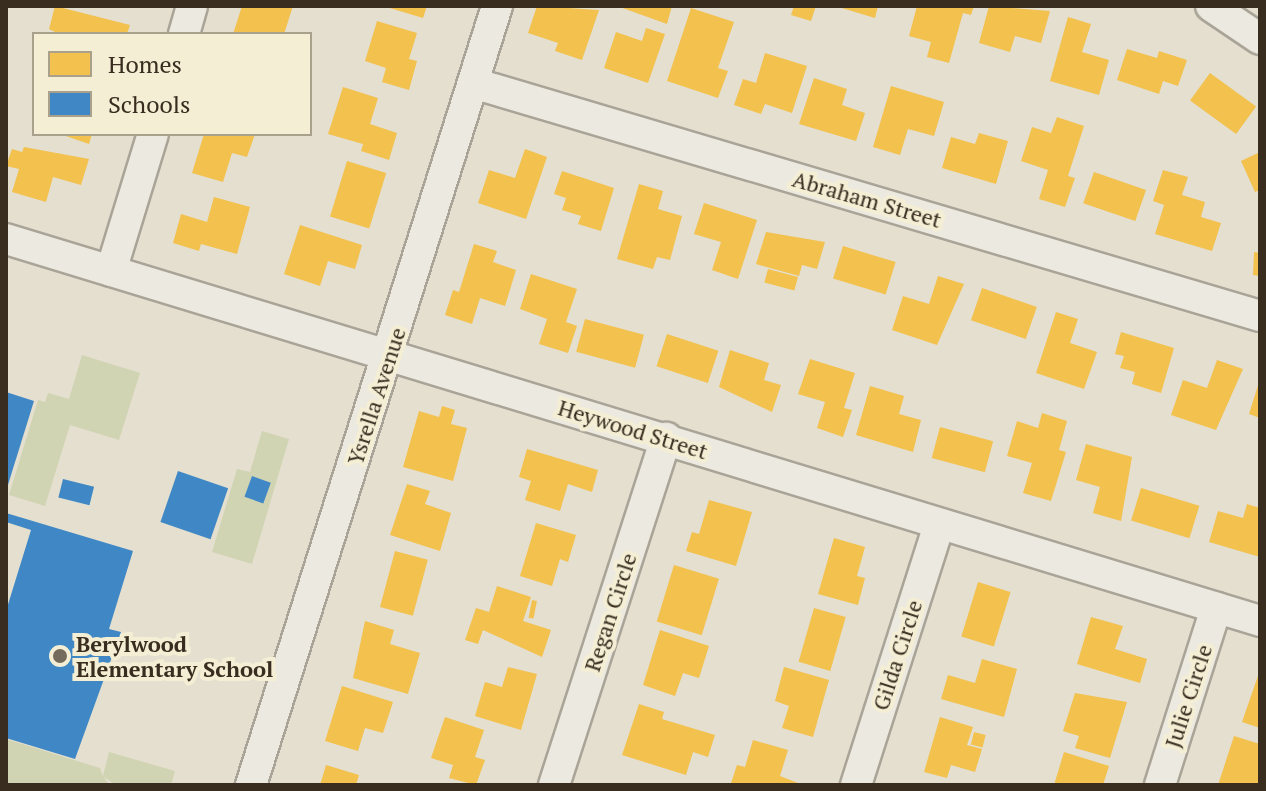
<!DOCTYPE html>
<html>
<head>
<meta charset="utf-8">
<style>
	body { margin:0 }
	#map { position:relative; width:1266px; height:791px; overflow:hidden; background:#e4dfcf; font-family:"PT Serif",serif }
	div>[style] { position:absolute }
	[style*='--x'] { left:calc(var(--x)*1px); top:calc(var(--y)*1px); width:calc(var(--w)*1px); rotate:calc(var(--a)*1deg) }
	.green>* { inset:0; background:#d1d4b2 }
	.homes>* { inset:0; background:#f2c14e; transform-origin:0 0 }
	.schools>* { inset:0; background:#3f88c5; transform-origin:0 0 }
	.roads { filter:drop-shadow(2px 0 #a9a497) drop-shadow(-2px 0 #a9a497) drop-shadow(0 2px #a9a497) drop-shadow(0 -2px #a9a497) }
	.minor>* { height:30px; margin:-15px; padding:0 15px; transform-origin:15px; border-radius:15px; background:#ece9e0 }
	.dots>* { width:22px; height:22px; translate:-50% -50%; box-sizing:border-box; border:4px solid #f4eed5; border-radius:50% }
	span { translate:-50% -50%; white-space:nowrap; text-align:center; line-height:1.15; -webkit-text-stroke:8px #f4eed5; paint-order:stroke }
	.street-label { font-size:22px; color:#382d1f }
	.poi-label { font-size:22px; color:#382d1f; font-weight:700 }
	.left { translate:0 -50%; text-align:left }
	.frame { position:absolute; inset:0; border:8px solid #382d1f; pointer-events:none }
	.legend { position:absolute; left:32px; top:32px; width:280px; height:104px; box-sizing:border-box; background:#f4eed5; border:2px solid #a9a18c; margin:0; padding:10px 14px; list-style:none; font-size:24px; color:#382d1f }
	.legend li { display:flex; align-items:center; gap:16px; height:40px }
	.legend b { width:40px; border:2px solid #a9a18c }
</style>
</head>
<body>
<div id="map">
	<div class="green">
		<div style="clip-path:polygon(82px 355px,140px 373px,119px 440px,70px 425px,45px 506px,9px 495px,38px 400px,45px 402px,48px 393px,69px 399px)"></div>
		<div style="clip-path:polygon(262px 431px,289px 439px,252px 564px,212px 552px,237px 469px,250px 472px)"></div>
		<div style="clip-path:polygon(6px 739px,100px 768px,103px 776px,109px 752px,175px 771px,171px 785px,116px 785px,104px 777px,109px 785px,6px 785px)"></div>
	</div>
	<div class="homes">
		<div style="clip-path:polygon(55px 6px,130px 25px,127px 34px,59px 34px,49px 29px)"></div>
		<div style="clip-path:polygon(242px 6px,293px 6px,284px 34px,233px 34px)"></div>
		<div style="clip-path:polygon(383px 6px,427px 6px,423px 18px)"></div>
		<div style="clip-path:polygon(537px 6px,599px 10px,582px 60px,555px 51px,558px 43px,528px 33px)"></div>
		<div style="clip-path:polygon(617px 6px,672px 6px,667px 24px)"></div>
		<div style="clip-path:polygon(794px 6px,816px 6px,811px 21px,791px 15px)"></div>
		<div style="clip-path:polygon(835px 6px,878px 6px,875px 18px)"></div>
		<div style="clip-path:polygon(917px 6px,974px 6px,971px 15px,963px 13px,949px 63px,927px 57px,931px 42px,909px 36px)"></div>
		<div style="clip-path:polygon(989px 6px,1050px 11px,1041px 43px,1015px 36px,1010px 52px,979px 43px)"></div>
		<div style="clip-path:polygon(691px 8px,734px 22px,718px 68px,728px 71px,718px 98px,667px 81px)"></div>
		<div style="clip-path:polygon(1068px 17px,1091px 24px,1082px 52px,1109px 60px,1099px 95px,1050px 81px)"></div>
		<div style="clip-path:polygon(377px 21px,417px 33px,409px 59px,417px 61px,409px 90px,382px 82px,386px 68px,365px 61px)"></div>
		<div style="clip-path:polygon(646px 28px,665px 34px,648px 83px,604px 68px,616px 32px,642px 41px)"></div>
		<div style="clip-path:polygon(1127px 49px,1157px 58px,1159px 51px,1187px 60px,1178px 86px,1163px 81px,1159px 94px,1117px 80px)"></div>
		<div style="clip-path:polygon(765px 53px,807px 66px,792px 113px,765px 104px,761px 114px,734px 105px,743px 79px,756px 83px)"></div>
		<div style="left:1210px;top:73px;width:57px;height:34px;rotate:36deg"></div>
		<div style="clip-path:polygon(814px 78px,847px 89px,842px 105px,865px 113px,856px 141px,799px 124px)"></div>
		<div style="clip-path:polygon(891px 86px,944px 102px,934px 136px,908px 129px,900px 155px,873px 147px)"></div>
		<div style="clip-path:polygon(343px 87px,378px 98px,370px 124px,397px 133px,389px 160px,361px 151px,363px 144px,328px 134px)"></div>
		<div style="clip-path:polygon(1057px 117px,1084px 126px,1068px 176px,1075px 178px,1065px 207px,1039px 199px,1048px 170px,1021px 161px,1032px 127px,1051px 133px)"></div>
		<div style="clip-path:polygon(979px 133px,1008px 141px,996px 184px,942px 168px,951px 137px,975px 144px)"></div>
		<div style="clip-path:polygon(60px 134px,92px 134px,89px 144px)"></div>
		<div style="clip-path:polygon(204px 134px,255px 134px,247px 157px,232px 153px,223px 182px,192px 173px)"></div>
		<div style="clip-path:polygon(24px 147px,89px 159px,81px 185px,53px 177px,46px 202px,12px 192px,19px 169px,6px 166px,12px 149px,22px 152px)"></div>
		<div style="clip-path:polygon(525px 149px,547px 157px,526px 219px,478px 203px,489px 170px,515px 178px)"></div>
		<div style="clip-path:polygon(1260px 152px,1260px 190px,1255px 192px,1241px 161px)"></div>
		<div style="left:347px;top:161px;width:41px;height:58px;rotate:17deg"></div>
		<div style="clip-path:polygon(1163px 170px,1188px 177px,1182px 195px,1205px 202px,1201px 217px,1221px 223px,1212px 251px,1155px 234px,1164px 205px,1153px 201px)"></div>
		<div style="clip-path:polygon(562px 171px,614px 188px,601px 231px,578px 224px,581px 216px,562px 210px,566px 198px,554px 194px)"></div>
		<div style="left:1094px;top:172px;width:55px;height:33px;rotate:19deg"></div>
		<div style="clip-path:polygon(639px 184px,663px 191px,658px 209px,682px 216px,670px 260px,657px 257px,653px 269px,617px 259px)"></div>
		<div style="clip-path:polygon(214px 197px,250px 207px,237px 254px,201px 244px,199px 251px,173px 243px,181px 214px,207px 222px)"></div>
		<div style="clip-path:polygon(704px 203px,757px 220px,738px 279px,712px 270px,721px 242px,694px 234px)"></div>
		<div style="clip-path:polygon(300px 225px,362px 245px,355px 269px,328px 261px,320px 286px,284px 274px)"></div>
		<div style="clip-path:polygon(766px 232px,825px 242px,817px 269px,802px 265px,799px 276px,756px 264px)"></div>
		<div style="clip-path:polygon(474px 244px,497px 251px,493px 262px,516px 270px,505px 306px,480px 298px,472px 324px,445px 315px,453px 290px,459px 292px)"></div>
		<div style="left:843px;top:246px;width:55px;height:34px;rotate:17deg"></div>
		<div style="clip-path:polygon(1254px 252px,1260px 253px,1260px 276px,1253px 275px)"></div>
		<div style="left:768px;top:269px;width:31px;height:14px;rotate:15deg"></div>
		<div style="clip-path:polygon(531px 274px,577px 289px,566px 322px,577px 326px,568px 353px,539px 344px,547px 319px,520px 309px)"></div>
		<div style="clip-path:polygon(938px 276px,964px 284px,937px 345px,892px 330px,903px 296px,929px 304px)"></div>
		<div style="left:982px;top:288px;width:58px;height:34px;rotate:19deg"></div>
		<div style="clip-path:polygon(1056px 312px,1078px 319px,1070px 343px,1097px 352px,1084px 389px,1036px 373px)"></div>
		<div style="left:585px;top:319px;width:61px;height:34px;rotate:15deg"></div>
		<div style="clip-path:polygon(1121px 332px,1174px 348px,1161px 393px,1132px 384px,1135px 372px,1120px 368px,1124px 356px,1115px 354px)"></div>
		<div style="left:667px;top:334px;width:54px;height:34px;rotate:18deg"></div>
		<div style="clip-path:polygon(730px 350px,769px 363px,764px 380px,781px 385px,772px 412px,719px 387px)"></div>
		<div style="clip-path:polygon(810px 359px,855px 373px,844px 408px,852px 410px,843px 437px,817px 428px,825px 402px,798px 394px)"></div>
		<div style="clip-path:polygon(1217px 360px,1243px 369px,1216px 430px,1171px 415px,1183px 380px,1207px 388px)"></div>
		<div style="clip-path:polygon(1260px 379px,1260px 418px,1249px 414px)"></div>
		<div style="clip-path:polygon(870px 386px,904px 396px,899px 414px,921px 420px,913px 452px,856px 435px)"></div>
		<div style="clip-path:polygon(442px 406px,455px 410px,451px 424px,467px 428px,453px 481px,403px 467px,419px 411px,439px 417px)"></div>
		<div style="clip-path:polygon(1042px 413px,1067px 421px,1059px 450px,1066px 452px,1051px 501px,1023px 493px,1032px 463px,1007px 456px,1017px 421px,1038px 428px)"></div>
		<div style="left:940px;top:427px;width:55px;height:32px;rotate:15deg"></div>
		<div style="clip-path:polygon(1086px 444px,1132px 457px,1121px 521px,1093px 513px,1100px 487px,1076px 480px)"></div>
		<div style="clip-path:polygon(527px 449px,598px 470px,592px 492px,568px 484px,560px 511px,525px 500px,531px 481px,519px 477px)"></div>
		<div style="clip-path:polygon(407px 484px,430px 491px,425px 504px,451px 513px,440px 551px,390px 535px)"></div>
		<div style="left:1141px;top:488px;width:61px;height:34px;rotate:17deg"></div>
		<div style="clip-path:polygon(709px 500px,752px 512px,736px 566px,686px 551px,692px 532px,699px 534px)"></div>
		<div style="clip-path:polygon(1247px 504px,1260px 508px,1260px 557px,1209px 542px,1218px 511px,1243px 518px)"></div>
		<div style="clip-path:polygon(536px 523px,576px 535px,568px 562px,560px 559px,552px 586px,520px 576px)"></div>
		<div style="clip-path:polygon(834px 538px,865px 547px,857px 576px,865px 578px,858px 605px,818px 594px)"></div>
		<div style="left:395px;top:551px;width:34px;height:58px;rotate:15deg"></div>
		<div style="left:674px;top:565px;width:47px;height:59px;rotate:17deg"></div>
		<div style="left:978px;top:582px;width:34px;height:57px;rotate:17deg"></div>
		<div style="clip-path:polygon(497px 586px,531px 597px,523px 621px,551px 630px,542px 657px,483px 630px,478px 644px,465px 640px,476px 608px,489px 612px)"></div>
		<div style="left:532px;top:600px;width:5px;height:18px;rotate:11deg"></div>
		<div style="left:814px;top:608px;width:33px;height:56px;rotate:16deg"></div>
		<div style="clip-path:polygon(1091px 617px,1123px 626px,1115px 649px,1147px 659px,1140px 683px,1077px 664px)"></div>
		<div style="clip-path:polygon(365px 621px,394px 630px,390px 644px,420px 653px,408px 694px,353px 678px)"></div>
		<div style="clip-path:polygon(660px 630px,709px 646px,699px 678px,683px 673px,675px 696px,643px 685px)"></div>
		<div style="clip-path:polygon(982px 659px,1017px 669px,1004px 717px,941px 699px,948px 675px,975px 683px)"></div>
		<div style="clip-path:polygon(508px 667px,537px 674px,521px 730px,475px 716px,485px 682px,502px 687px)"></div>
		<div style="clip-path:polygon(784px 667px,829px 680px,813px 737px,782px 728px,789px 706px,775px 701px)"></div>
		<div style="clip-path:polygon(1260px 670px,1260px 728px,1242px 722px)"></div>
		<div style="clip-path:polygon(342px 686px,393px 702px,383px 733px,365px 728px,358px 751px,325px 741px)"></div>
		<div style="clip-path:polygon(1075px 693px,1127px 702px,1110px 758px,1075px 748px,1079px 736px,1063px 731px)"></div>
		<div style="clip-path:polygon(639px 704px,664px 712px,662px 719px,715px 735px,708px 757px,693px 752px,686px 775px,622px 755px)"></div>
		<div style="clip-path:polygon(445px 717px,484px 730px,475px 757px,485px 760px,476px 785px,449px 778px,453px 765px,431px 758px)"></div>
		<div style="clip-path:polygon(940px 717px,973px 727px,967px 745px,982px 749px,975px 772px,951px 765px,947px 778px,924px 772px)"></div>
		<div style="left:974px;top:732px;width:12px;height:13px;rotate:14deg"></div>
		<div style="clip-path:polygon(1234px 736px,1260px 744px,1260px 785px,1218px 785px)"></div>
		<div style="clip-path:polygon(753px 740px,788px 750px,780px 776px,803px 785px,731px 783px,737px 765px,745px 767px)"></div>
		<div style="clip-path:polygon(1064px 752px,1109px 766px,1103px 785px,1054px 785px)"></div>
		<div style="clip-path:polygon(326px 765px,359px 775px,356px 785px,320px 785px)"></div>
	</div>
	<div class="schools">
		<div style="clip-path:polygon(6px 392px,34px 401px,7px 488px,6px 488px)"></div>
		<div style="left:178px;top:471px;width:53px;height:54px;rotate:19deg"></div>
		<div style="left:252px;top:476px;width:20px;height:22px;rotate:20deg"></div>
		<div style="left:63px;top:479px;width:32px;height:19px;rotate:14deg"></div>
		<div style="clip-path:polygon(6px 513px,133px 551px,109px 629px,121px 632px,75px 759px,6px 738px,6px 611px,31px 530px,6px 522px)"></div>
	</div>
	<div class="roads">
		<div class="minor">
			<div style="--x:1211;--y:6;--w:59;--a:34"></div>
			<div style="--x:184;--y:34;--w:29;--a:-74"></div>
			<div style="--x:473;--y:83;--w:821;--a:16.49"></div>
			<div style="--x:6;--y:239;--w:1311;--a:16.94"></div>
			<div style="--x:111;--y:271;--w:143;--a:-73"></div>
			<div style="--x:251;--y:785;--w:817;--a:-72.47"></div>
			<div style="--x:554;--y:785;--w:365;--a:-72.1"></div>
			<div style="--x:856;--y:785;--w:273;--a:-72.3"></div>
			<div style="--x:1160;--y:785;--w:186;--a:-72.4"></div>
		</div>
	</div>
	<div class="dots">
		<div style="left:60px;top:656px;background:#746b5d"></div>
	</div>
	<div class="street-label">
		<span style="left:867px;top:199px;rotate:16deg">Abraham Street</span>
		<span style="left:376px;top:396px;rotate:-72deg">Ysrella Avenue</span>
		<span style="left:633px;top:429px;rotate:17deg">Heywood Street</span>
		<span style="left:610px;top:612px;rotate:-72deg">Regan Circle</span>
		<span style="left:897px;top:655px;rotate:-72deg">Gilda Circle</span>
		<span style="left:1188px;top:696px;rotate:-72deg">Julie Circle</span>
	</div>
	<div class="poi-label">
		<span class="left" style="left:76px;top:656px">Berylwood<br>Elementary School</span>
	</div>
	<div class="frame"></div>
	<ul class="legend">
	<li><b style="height:22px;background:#f2c14e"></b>Homes</li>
	<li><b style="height:22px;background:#3f88c5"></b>Schools</li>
	</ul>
</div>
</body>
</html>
